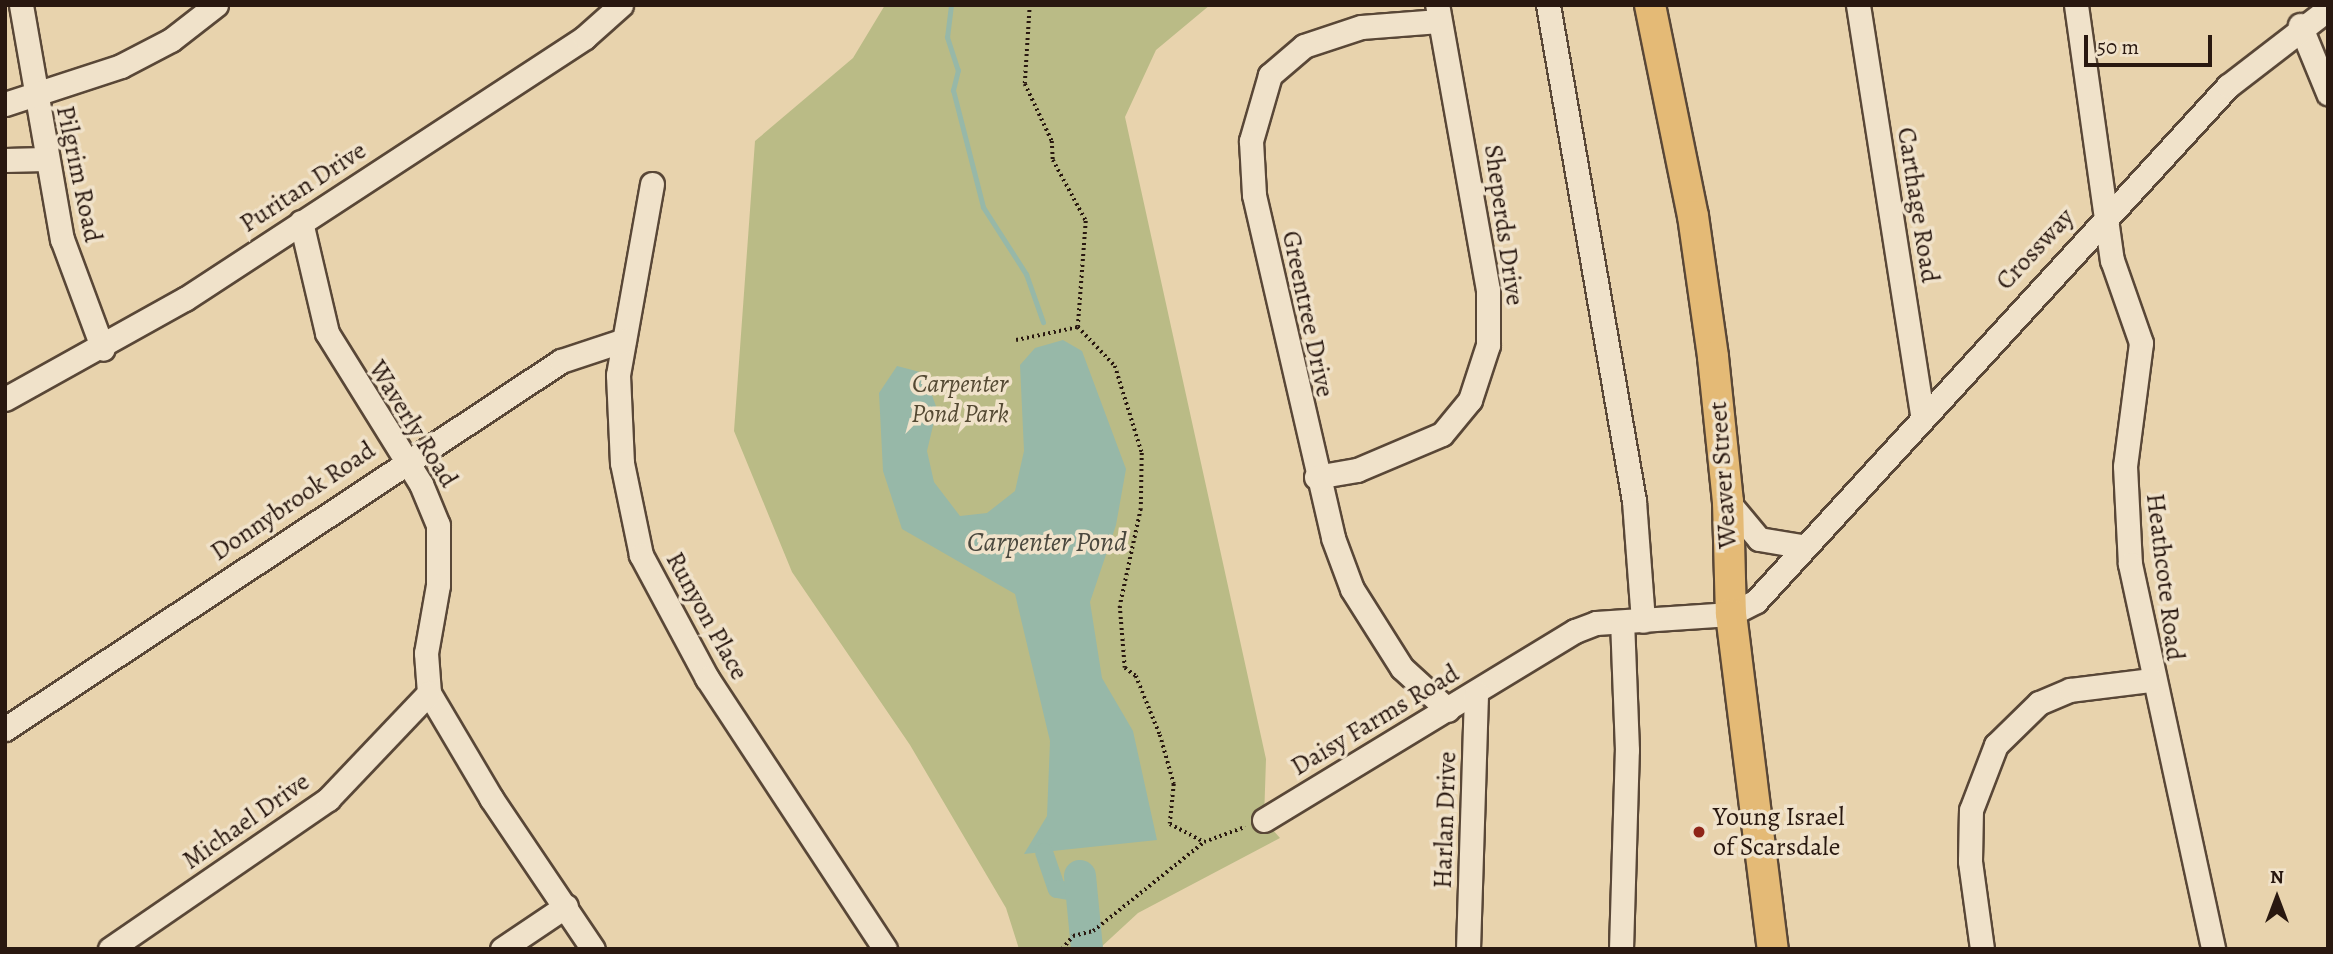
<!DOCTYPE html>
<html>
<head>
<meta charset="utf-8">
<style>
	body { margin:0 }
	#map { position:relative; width:2333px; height:954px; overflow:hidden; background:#e8d3ad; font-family:Alegreya,serif }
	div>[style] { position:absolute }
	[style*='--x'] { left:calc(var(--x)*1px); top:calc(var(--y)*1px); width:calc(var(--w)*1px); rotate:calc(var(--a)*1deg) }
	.green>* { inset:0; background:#babb86 }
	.water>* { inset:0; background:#97b8a8 }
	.stream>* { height:5px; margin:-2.5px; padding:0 2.5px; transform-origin:2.5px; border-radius:2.5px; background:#97b8a8 }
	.canal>* { height:18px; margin:-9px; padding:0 9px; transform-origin:9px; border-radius:9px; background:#97b8a8 }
	.river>* { height:32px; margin:-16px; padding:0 16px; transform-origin:16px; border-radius:16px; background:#97b8a8 }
	.path>* { height:3.5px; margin-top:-1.75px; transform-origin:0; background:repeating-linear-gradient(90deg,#291810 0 2px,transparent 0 5.5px) }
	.roads { filter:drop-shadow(2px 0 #594737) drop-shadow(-2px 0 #594737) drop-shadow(0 2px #594737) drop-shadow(0 -2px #594737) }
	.minor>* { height:23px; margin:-11.5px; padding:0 11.5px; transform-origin:11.5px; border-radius:11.5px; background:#f0e2ca }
	.major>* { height:30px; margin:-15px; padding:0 15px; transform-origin:15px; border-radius:15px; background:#e4ba76 }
	.dots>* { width:19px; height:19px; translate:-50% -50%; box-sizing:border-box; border:4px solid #f0e2ca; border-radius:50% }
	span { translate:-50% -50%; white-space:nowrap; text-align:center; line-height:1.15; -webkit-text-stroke:7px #f0e2ca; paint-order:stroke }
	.street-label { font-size:26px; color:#291810 }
	.park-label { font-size:26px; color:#544933; font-style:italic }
	.poi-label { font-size:26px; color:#291810 }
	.left { translate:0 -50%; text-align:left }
	.water-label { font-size:28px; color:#4a483e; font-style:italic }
	.frame { position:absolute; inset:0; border:7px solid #291810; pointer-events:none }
	.north { position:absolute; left:2242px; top:863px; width:70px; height:70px; -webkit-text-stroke:5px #f0e2ca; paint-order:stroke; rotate:0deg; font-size:19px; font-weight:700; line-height:28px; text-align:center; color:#291810 }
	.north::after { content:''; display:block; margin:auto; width:24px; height:32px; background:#291810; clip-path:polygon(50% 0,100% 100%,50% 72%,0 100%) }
	.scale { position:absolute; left:2084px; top:35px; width:128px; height:32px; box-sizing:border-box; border:4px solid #291810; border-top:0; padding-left:9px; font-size:21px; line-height:24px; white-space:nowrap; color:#291810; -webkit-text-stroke:5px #f0e2ca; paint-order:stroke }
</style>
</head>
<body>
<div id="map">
	<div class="green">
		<div style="clip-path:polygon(885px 5px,1210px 5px,1156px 50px,1125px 117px,1266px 759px,1264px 820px,1280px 838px,1138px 913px,1099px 949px,1019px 949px,1006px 908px,910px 745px,792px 572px,734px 431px,755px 141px,853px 58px)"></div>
	</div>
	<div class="water">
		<div style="clip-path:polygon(1063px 340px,1082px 351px,1126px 469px,1116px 525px,1090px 602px,1102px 678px,1133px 731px,1157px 840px,1024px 854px,1047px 816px,1050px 741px,1015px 594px,902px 529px,883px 471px,879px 393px,897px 366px,924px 373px,937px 409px,927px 451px,934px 482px,960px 516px,987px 513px,1015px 491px,1024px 451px,1020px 365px,1035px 348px)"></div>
	</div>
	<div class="stream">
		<div style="--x:951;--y:5;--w:32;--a:97"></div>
		<div style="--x:947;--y:37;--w:35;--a:72"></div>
		<div style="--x:958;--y:70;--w:21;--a:104"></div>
		<div style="--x:953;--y:90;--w:121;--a:75.6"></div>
		<div style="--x:983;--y:207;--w:80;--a:57.3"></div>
		<div style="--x:1026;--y:274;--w:51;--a:70.5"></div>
	</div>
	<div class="canal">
		<div style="--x:1044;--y:852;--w:39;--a:71"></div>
		<div style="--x:1057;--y:889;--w:22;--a:10"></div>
	</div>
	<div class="river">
		<div style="--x:1080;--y:876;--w:73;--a:84.5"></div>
	</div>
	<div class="path">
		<div style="--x:1030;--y:5;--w:79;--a:93.6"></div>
		<div style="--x:1025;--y:84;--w:63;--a:64.7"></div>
		<div style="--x:1052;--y:141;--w:19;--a:87"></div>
		<div style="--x:1053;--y:160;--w:69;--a:61.6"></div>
		<div style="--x:1086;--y:221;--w:106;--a:94.3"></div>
		<div style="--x:1078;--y:327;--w:54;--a:46.5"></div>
		<div style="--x:1115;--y:366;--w:91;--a:72.8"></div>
		<div style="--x:1142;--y:453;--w:56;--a:91"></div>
		<div style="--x:1141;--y:509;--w:99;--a:102.2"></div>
		<div style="--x:1120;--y:606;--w:62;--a:85.4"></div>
		<div style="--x:1125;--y:668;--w:14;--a:36"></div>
		<div style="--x:1136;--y:676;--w:64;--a:67.9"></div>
		<div style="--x:1160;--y:735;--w:51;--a:74.1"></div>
		<div style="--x:1174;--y:784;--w:40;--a:95.7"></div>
		<div style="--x:1170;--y:824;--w:38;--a:28"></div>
		<div style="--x:1016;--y:340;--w:63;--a:-11.8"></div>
		<div style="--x:1062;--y:949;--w:17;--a:-50"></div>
		<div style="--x:1073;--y:936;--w:21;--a:-14"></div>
		<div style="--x:1093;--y:931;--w:142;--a:-38.7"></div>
		<div style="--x:1204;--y:842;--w:44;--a:-20.1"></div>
	</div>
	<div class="roads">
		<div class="minor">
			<div style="--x:21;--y:5;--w:238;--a:80.1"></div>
			<div style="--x:62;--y:239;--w:117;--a:69.6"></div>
			<div style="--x:1548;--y:5;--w:503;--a:80.16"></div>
			<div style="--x:1634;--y:501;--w:120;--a:85.7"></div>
			<div style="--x:1858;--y:5;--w:413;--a:81.1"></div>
			<div style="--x:2076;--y:5;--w:258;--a:82"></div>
			<div style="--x:2112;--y:260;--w:88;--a:70.7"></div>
			<div style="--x:2141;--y:343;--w:124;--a:97.4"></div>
			<div style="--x:2125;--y:466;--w:98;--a:87.1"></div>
			<div style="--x:2130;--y:564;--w:394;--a:77.8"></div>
			<div style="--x:1439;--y:21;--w:78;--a:175.6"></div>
			<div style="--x:1361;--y:27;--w:60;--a:161.6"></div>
			<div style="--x:1304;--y:46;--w:45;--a:139.5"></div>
			<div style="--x:1270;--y:75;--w:69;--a:106.1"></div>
			<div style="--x:1251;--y:141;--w:54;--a:86.8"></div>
			<div style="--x:1254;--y:195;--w:352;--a:77"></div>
			<div style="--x:1333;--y:538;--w:54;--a:69.6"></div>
			<div style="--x:1352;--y:589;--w:93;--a:57.7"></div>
			<div style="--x:1402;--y:668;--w:62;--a:42.4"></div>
			<div style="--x:2300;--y:25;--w:74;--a:67.6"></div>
			<div style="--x:5;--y:104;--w:122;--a:-18.1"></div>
			<div style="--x:121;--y:66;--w:56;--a:-27.5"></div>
			<div style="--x:171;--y:40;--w:57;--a:-37.9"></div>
			<div style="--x:5;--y:160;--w:40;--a:-1.4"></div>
			<div style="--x:652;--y:184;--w:194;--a:100.1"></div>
			<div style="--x:618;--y:375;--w:88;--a:87.4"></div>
			<div style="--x:622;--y:463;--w:94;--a:78.3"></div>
			<div style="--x:641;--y:555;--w:140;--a:61.8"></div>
			<div style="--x:707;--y:678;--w:324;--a:56.7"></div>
			<div style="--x:301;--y:222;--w:114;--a:76.8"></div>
			<div style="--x:327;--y:333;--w:178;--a:58.1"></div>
			<div style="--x:421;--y:484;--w:44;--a:67.5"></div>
			<div style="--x:438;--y:525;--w:60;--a:90"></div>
			<div style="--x:438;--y:585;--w:69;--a:100"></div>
			<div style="--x:426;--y:653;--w:40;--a:85.7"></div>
			<div style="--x:429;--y:693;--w:122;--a:59.4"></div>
			<div style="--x:491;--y:798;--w:182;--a:56"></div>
			<div style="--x:5;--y:399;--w:206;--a:-29.1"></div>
			<div style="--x:185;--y:299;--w:478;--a:-33.2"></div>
			<div style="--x:585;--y:37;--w:48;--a:-41.6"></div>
			<div style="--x:1316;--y:477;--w:42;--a:-9.7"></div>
			<div style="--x:1357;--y:470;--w:92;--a:-23"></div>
			<div style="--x:1442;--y:434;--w:44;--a:-50.5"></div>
			<div style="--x:1470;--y:400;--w:58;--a:-71.9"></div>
			<div style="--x:1488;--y:345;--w:55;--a:-90"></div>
			<div style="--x:1488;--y:290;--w:290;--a:-100.1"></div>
			<div style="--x:1728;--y:502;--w:48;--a:50"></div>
			<div style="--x:1759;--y:539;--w:43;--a:9.5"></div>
			<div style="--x:5;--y:729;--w:667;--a:-33.5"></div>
			<div style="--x:561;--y:361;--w:66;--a:-18.4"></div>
			<div style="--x:1264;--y:820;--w:364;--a:-31.3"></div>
			<div style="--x:1575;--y:631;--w:22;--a:-21"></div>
			<div style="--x:1596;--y:623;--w:135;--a:-3.8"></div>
			<div style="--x:1731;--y:614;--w:28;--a:-27"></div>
			<div style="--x:1756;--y:601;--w:699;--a:-47.49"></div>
			<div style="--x:2228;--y:86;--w:126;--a:-37.6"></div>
			<div style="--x:110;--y:949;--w:265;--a:-34.5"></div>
			<div style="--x:328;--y:799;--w:146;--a:-46.4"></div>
			<div style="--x:502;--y:949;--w:77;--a:-33.9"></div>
			<div style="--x:1468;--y:949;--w:257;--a:-88.2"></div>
			<div style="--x:1621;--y:949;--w:199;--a:-88.3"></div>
			<div style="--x:1627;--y:750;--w:128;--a:-92.2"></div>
			<div style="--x:1982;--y:949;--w:89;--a:-97.8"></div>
			<div style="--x:1970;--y:861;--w:51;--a:-88.9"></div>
			<div style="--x:1971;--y:810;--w:70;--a:-69"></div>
			<div style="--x:1996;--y:745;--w:60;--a:-44.3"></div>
			<div style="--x:2039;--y:703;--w:34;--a:-23"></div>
			<div style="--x:2070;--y:690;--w:81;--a:-7.1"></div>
		</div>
		<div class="major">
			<div style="--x:1650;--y:5;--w:215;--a:78.5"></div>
			<div style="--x:1693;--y:216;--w:142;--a:81.9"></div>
			<div style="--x:1713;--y:357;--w:146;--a:84.1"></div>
			<div style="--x:1728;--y:502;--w:112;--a:88.5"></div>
			<div style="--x:1731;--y:614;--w:338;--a:82.9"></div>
		</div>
	</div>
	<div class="dots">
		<div style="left:1699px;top:832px;background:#8f2418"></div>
	</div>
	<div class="street-label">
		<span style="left:79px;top:174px;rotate:78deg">Pilgrim Road</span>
		<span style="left:303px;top:187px;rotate:-33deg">Puritan Drive</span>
		<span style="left:1918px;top:205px;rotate:81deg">Carthage Road</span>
		<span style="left:1504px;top:225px;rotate:82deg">Sheperds Drive</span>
		<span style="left:2035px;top:249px;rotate:-47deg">Crossway</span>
		<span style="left:1308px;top:314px;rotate:78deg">Greentree Drive</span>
		<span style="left:413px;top:424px;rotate:58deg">Waverly Road</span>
		<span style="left:1723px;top:475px;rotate:-94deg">Weaver Street</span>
		<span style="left:293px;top:501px;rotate:-34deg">Donnybrook Road</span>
		<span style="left:2165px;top:577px;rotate:83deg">Heathcote Road</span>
		<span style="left:707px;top:616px;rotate:61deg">Runyon Place</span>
		<span style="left:1375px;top:720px;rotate:-31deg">Daisy Farms Road</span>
		<span style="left:1445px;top:820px;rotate:-88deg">Harlan Drive</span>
		<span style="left:246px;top:821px;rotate:-35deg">Michael Drive</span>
	</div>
	<div class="park-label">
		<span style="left:960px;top:399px">Carpenter<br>Pond Park</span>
	</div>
	<div class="poi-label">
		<span class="left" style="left:1713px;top:832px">Young Israel<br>of Scarsdale</span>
	</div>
	<div class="water-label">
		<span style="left:1047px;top:542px">Carpenter Pond</span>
	</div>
	<div class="frame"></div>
	<div class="north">N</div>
	<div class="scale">50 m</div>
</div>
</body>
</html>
